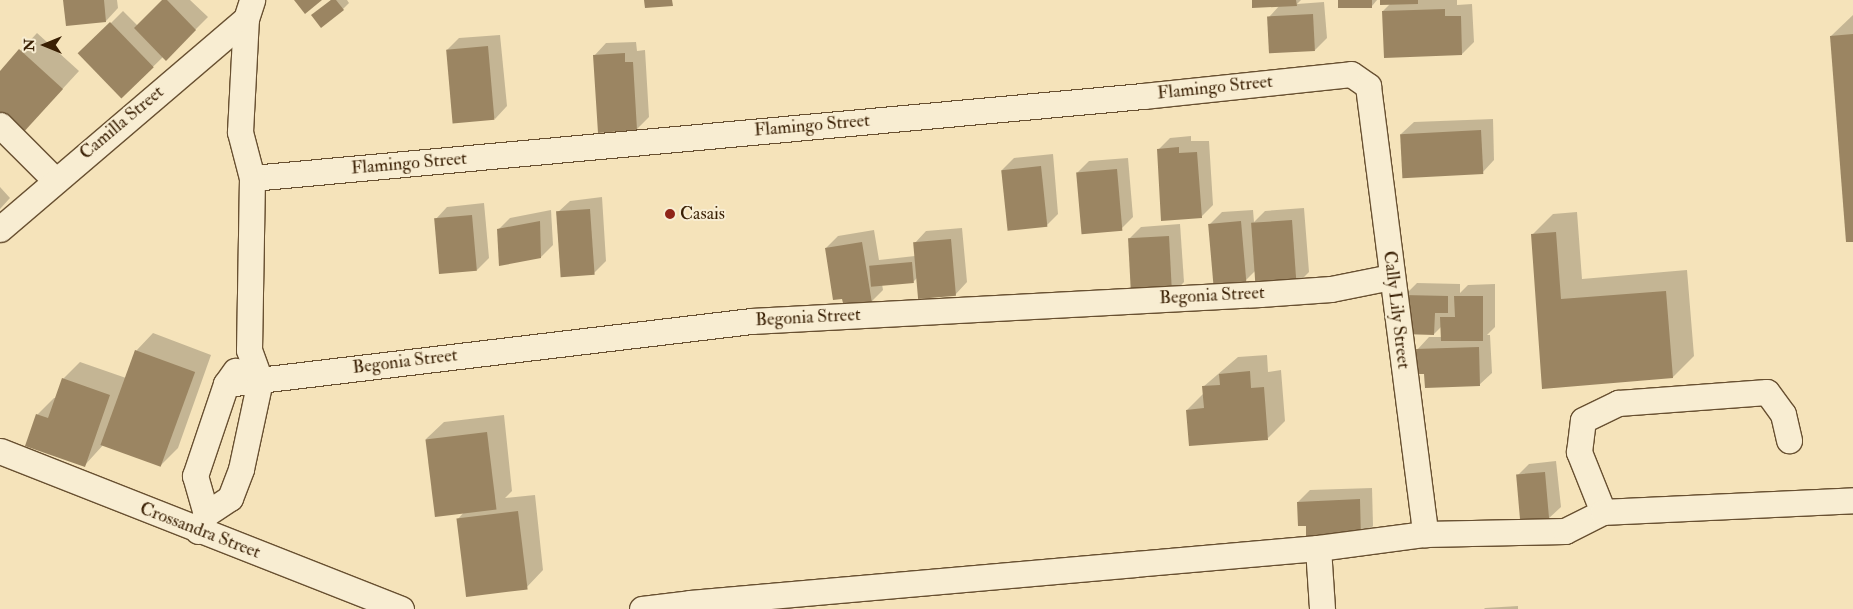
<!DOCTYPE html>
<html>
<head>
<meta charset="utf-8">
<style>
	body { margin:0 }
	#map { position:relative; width:1853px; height:609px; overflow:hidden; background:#f5e3ba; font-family:"IM FELL Double Pica",serif }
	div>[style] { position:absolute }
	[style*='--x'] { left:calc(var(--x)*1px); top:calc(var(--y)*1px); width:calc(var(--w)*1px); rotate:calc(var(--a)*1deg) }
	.shadow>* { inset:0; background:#0003 }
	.building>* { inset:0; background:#9b8562; transform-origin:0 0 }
	.roads { filter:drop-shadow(1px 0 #685031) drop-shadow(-1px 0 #685031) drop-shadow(0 1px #685031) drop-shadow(0 -1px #685031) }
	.street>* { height:25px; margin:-12.5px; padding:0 12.5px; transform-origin:12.5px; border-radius:12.5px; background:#f8edd2 }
	.dots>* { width:14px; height:14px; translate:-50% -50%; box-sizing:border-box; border:2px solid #f8edd2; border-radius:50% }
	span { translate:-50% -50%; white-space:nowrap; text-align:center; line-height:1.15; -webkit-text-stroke:4px #f8edd2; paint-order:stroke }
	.street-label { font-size:18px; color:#391f03 }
	.poi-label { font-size:18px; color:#391f03 }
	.left { translate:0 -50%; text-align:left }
	.north { position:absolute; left:20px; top:20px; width:50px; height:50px; -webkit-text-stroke:4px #f8edd2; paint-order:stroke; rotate:270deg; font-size:14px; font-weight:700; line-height:20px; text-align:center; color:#391f03 }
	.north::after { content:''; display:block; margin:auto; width:18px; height:22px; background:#391f03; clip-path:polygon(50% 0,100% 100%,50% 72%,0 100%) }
</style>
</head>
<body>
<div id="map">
	<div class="shadow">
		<div style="clip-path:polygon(64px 0,117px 0,118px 8px,106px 21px)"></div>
		<div style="clip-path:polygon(164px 0,190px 0,208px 17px,166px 59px,164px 56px,122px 97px,80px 54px,123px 11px,138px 26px)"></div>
		<div style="clip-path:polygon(331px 0,347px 0,349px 3px,343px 9px,313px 15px)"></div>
		<div style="clip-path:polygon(1253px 0,1301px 0,1297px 4px,1324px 2px,1327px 38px,1315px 50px,1269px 17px,1280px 5px)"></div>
		<div style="clip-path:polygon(1339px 0,1377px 0,1372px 6px)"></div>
		<div style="clip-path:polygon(1381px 0,1457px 0,1457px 5px,1472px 4px,1474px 42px,1462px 54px,1383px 11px,1391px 3px)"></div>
		<div style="clip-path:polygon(1853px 15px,1853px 240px,1831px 36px)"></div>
		<div style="clip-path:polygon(37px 33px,79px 71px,21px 134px,0 73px)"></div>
		<div style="clip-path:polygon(500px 35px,507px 106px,495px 119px,447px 50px,459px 38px)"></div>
		<div style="clip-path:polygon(636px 42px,637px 51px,645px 50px,649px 117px,637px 129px,594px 56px,606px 43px)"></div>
		<div style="clip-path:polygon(1493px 119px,1494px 160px,1482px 173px,1401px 134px,1414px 122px)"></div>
		<div style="clip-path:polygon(1191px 136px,1191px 141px,1209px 141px,1213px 205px,1201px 217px,1158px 150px,1170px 138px)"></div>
		<div style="clip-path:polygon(1053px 154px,1058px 214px,1046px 226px,1002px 170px,1014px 158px)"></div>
		<div style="clip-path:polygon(1128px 158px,1133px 217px,1121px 229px,1077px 173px,1089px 161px)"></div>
		<div style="clip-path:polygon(0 187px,10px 198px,0 209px)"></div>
		<div style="clip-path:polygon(602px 197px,606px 261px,594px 273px,557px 213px,570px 201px)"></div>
		<div style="clip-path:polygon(484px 203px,489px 258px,477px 270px,435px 220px,447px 207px)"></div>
		<div style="clip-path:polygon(1304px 208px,1309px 272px,1297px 284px,1256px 270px,1245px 281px,1210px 224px,1222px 212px,1253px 210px,1254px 222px,1265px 211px)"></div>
		<div style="clip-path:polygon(551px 210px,553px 245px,541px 257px,498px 230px,510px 218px)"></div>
		<div style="clip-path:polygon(1577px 212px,1582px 279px,1687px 270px,1694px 356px,1673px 377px,1544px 387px,1532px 235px,1553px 214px)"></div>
		<div style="clip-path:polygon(1180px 224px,1184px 282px,1172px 295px,1129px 239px,1141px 227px)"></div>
		<div style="clip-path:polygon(962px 228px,967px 282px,955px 295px,917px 278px,913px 282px,882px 284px,883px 290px,871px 302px,826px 248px,838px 236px,874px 230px,879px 260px,915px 256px,914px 244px,926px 231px)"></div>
		<div style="clip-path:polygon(1417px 283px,1460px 284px,1460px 293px,1468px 285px,1495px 284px,1495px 327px,1487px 335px,1490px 335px,1492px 373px,1479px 385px,1425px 372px,1417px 350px,1429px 337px,1442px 337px,1442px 326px,1434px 334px,1405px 295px)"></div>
		<div style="clip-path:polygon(153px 333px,211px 355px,178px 448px,161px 465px,104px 444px,85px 465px,37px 415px,54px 398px,57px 398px,63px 379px,80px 362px,126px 378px,136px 351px)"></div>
		<div style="clip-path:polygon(1267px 355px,1268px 372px,1281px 370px,1285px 421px,1268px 438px,1187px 410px,1204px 393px,1203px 387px,1238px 357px)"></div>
		<div style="clip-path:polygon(504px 415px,512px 491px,505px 498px,535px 495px,543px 570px,526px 588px,458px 519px,465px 511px,426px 439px,444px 422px)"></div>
		<div style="clip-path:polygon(1556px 461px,1561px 507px,1548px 519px,1517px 476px,1529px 464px)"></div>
		<div style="clip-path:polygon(1372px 488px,1373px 526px,1361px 538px,1307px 525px,1298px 502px,1310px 490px)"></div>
		<div style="clip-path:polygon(1518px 606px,1518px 609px,1484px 609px,1485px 608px)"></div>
	</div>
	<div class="building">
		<div style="clip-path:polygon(63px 0,104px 0,106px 22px,66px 26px)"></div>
		<div style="clip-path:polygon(162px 0,167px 0,196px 30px,166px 61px,134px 28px)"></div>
		<div style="clip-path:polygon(294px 0,322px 0,305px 14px)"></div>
		<div style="clip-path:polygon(331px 0,336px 0,344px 10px,321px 28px,311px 15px)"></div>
		<div style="clip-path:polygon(644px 0,672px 0,673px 6px,645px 8px)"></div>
		<div style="clip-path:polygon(1252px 0,1296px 0,1297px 6px,1252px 8px)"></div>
		<div style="left:1338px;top:0;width:34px;height:8px"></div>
		<div style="clip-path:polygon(1380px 0,1418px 0,1418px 4px,1380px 5px)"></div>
		<div style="clip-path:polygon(1445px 9px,1445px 16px,1461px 16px,1462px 55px,1384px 58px,1382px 11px)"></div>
		<div style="left:1313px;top:14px;width:37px;height:46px;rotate:87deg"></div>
		<div style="left:110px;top:22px;width:63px;height:45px;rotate:46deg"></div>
		<div style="clip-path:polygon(1853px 34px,1853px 242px,1846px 242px,1830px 36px)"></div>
		<div style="left:488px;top:46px;width:74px;height:42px;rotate:85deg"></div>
		<div style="clip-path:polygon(19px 49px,63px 89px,21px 135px,0 116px,0 71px)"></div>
		<div style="clip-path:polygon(625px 53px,625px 62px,633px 62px,637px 130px,598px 133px,593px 55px)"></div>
		<div style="left:1481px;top:130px;width:44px;height:81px;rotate:87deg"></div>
		<div style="clip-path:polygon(1179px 147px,1179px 153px,1197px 152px,1202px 218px,1161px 221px,1157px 149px)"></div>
		<div style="left:1041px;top:166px;width:61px;height:40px;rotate:84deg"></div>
		<div style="left:1117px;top:169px;width:62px;height:41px;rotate:85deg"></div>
		<div style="left:590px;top:209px;width:66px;height:34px;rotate:86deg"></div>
		<div style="left:472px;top:215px;width:56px;height:38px;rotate:85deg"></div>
		<div style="left:1292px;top:220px;width:65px;height:41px;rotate:86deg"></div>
		<div style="clip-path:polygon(540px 221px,541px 258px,499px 266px,497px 229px)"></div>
		<div style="left:1241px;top:221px;width:61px;height:33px;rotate:85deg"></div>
		<div style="clip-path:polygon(1556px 232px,1561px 299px,1666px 291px,1673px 378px,1542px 389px,1531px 234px)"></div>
		<div style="left:1169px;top:236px;width:60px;height:41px;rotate:87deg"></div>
		<div style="left:951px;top:239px;width:57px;height:38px;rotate:85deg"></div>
		<div style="clip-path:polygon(862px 242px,872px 303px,844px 307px,842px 299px,833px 300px,825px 248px)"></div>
		<div style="left:912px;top:262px;width:21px;height:43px;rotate:85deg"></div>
		<div style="clip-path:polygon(1403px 295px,1448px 296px,1448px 313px,1435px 313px,1434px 335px,1402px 334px)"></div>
		<div style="clip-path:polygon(1454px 296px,1483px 296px,1483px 341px,1441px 341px,1440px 317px,1455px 317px)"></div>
		<div style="clip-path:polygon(1479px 347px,1480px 386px,1425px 388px,1424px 374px,1416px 374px,1415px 349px)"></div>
		<div style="left:135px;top:350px;width:64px;height:101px;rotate:20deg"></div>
		<div style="clip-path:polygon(1250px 371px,1251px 388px,1264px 387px,1268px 440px,1189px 446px,1186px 410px,1204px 408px,1202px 386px,1220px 385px,1219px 374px)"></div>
		<div style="clip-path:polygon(62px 378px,110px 395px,85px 467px,25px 446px,36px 414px,48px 418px)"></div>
		<div style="left:487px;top:432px;width:78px;height:62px;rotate:83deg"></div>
		<div style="left:1545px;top:472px;width:49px;height:29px;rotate:85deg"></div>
		<div style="clip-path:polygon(1360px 499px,1361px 539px,1306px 541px,1306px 526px,1298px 526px,1297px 502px)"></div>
		<div style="left:518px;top:511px;width:79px;height:62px;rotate:83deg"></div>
	</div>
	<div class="roads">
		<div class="street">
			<div style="--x:0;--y:125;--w:78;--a:45"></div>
			<div style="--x:252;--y:178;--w:895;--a:-5.26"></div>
			<div style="--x:1143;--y:96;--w:209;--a:-6"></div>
			<div style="--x:1351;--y:74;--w:21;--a:35"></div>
			<div style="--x:1368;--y:86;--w:452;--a:82.7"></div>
			<div style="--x:0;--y:229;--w:323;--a:-40.5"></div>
			<div style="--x:226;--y:384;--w:529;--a:-6.84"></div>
			<div style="--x:751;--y:321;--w:510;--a:-3.04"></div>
			<div style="--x:1260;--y:294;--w:71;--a:-4"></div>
			<div style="--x:1331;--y:289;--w:61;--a:-11.3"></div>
			<div style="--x:0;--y:451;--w:431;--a:21.5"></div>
			<div style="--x:1603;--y:512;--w:65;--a:-111.8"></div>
			<div style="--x:1579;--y:452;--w:32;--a:-83"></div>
			<div style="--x:1583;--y:420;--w:39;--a:-26"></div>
			<div style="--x:1618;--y:403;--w:149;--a:-4.2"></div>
			<div style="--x:1767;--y:392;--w:27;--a:54"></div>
			<div style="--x:1783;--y:414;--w:27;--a:77"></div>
			<div style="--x:206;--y:514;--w:40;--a:-106"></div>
			<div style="--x:195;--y:476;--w:97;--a:-71.4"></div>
			<div style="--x:226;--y:384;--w:16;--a:-55"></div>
			<div style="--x:198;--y:531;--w:19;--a:-65"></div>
			<div style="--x:206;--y:514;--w:29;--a:-34"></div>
			<div style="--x:230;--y:498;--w:31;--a:-69"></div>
			<div style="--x:241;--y:469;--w:91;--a:-77.9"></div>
			<div style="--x:260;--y:380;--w:32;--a:-110"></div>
			<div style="--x:249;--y:350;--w:172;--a:-89"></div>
			<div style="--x:252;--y:178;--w:48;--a:-104.6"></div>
			<div style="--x:240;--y:132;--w:113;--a:-87"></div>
			<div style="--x:246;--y:19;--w:20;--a:-72"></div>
			<div style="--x:1318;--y:548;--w:61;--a:86.2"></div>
			<div style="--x:642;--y:609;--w:48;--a:-7.1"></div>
			<div style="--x:690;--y:603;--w:630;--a:-5.01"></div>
			<div style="--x:1318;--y:548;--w:108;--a:-7.5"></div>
			<div style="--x:1425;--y:534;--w:140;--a:-1.2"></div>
			<div style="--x:1565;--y:531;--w:42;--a:-26.6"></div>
			<div style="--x:1603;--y:512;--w:250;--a:-2.7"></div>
		</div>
	</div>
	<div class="dots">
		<div style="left:670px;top:214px;background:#8f2418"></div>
	</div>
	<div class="street-label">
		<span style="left:1215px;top:88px;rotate:-6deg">Flamingo Street</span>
		<span style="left:122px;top:123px;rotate:-40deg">Camilla Street</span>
		<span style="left:812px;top:126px;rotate:-5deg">Flamingo Street</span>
		<span style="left:409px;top:164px;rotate:-5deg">Flamingo Street</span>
		<span style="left:1212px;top:296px;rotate:-3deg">Begonia Street</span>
		<span style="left:1396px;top:310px;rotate:83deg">Cally Lily Street</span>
		<span style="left:808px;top:318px;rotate:-3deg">Begonia Street</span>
		<span style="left:405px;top:362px;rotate:-7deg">Begonia Street</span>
		<span style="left:200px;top:531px;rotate:21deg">Crossandra Street</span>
	</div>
	<div class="poi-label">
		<span class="left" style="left:680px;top:214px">Casais</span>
	</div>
	<div class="north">N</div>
</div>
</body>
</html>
